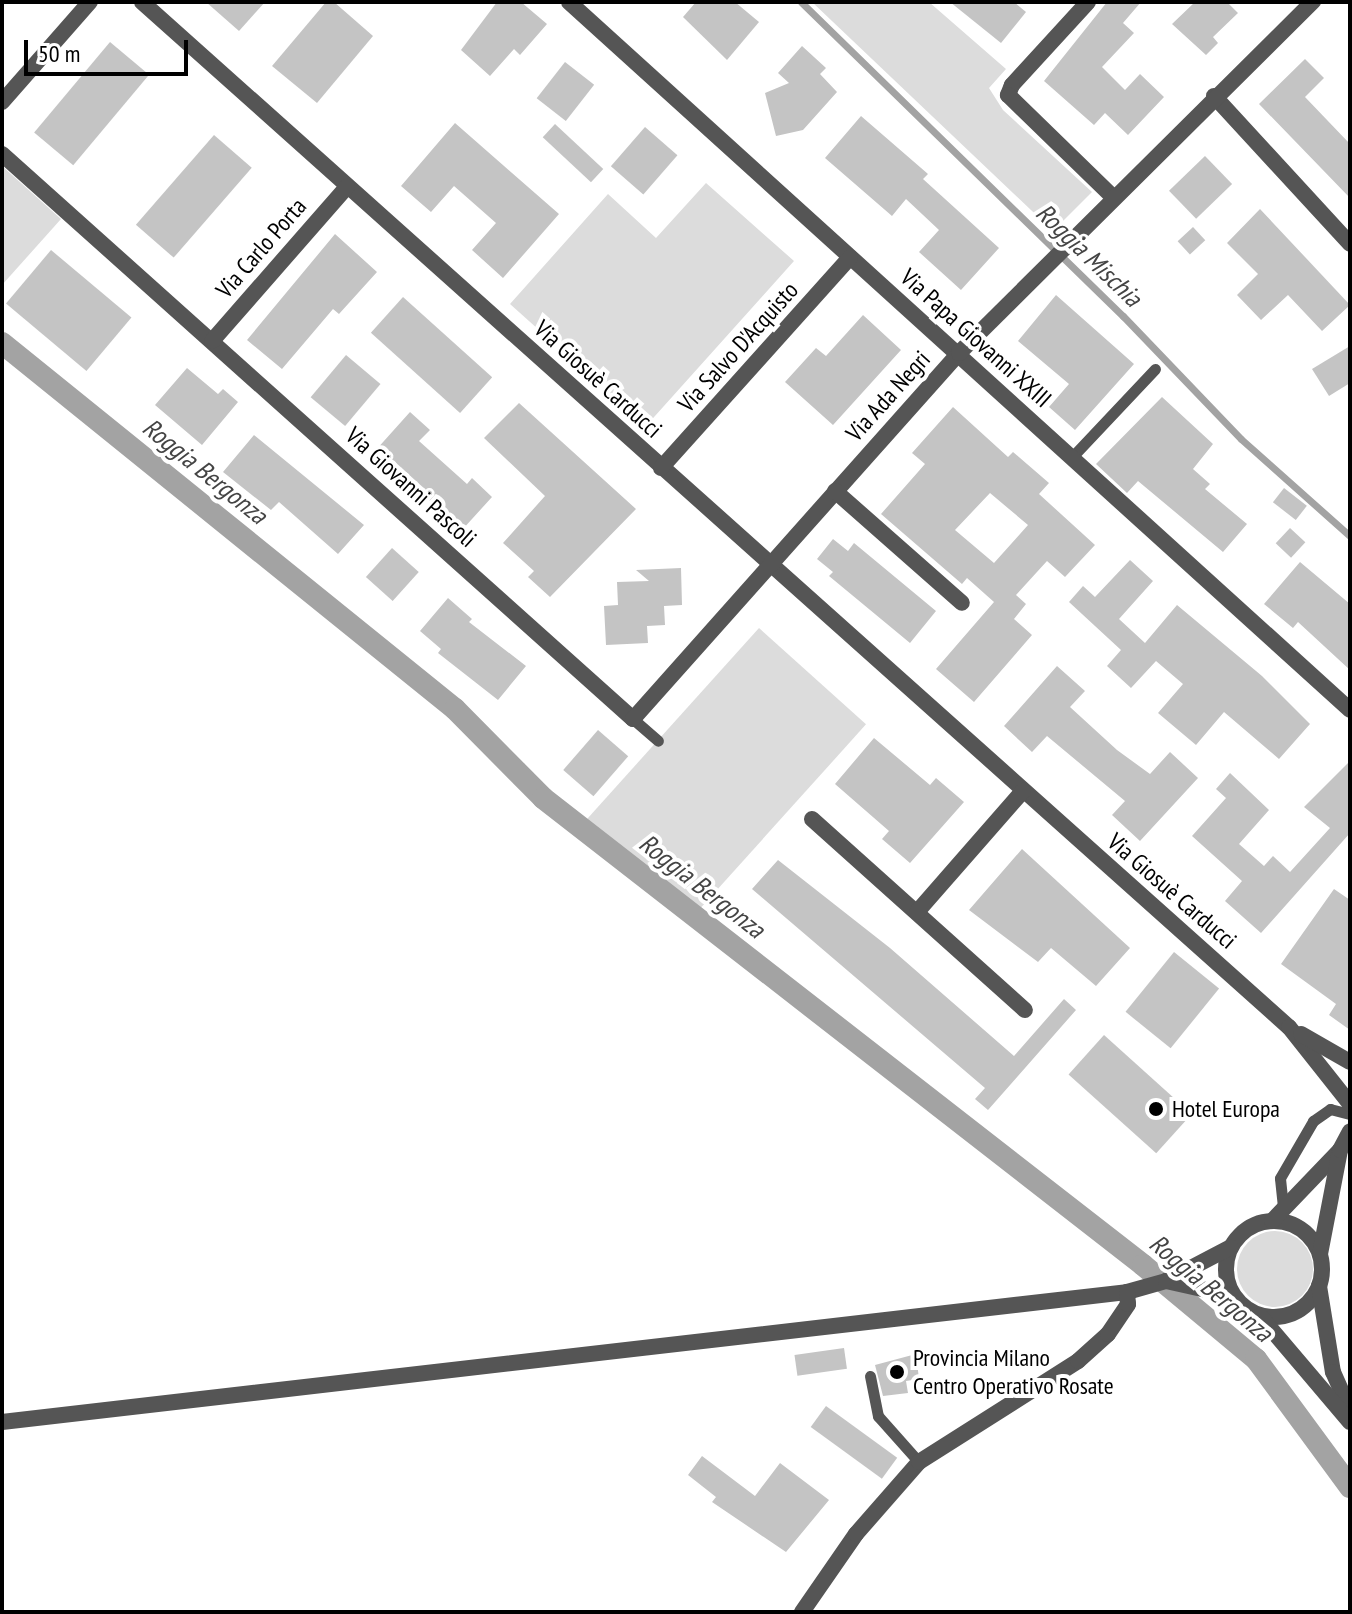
<!DOCTYPE html>
<html>
<head>
<meta charset="utf-8">
<style>
	body { margin:0 }
	#map { position:relative; width:1352px; height:1614px; overflow:hidden; background:#fff; font-family:"PT Sans Narrow",sans-serif }
	div>[style] { position:absolute }
	[style*='--x'] { left:calc(var(--x)*1px); top:calc(var(--y)*1px); width:calc(var(--w)*1px); rotate:calc(var(--a)*1deg) }
	.green>* { inset:0; background:#dcdcdc; transform-origin:0 0 }
	.round { border-radius:50% }
	.stream>* { height:7px; margin:-3.5px; padding:0 3.5px; transform-origin:3.5px; border-radius:3.5px; background:#a3a3a3 }
	.canal>* { height:22px; margin:-11px; padding:0 11px; transform-origin:11px; border-radius:11px; background:#a3a3a3 }
	.building>* { inset:0; background:#c4c4c4; transform-origin:0 0 }
	.service>* { height:11px; margin:-5.5px; padding:0 5.5px; transform-origin:5.5px; border-radius:5.5px; background:#555 }
	.minor>* { height:16px; margin:-8px; padding:0 8px; transform-origin:8px; border-radius:8px; background:#555 }
	.tertiary>* { height:16px; margin:-8px; padding:0 8px; transform-origin:8px; border-radius:8px; background:#555 }
	.tertiary>.ring { margin:-8px; padding:0; box-sizing:content-box; background:none; border:16px solid #555; border-radius:50% }
	.dots>* { width:22px; height:22px; translate:-50% -50%; box-sizing:border-box; border:4px solid #fff; border-radius:50% }
	span { translate:-50% -50%; white-space:nowrap; text-align:center; line-height:1.15; -webkit-text-stroke:8px #fff; paint-order:stroke }
	.street-label { font-size:24px; color:#000 }
	.poi-label { font-size:24px; color:#000 }
	.left { translate:0 -50%; text-align:left }
	.water-label { font-size:26px; color:#444; font-style:italic }
	.frame { position:absolute; inset:0; border:4px solid #000; pointer-events:none }
	.scale { position:absolute; left:24px; top:40px; width:164px; height:36px; box-sizing:border-box; border:4px solid #000; border-top:0; padding-left:10px; font-size:24px; line-height:28px; white-space:nowrap; color:#000; -webkit-text-stroke:6px #fff; paint-order:stroke }
</style>
</head>
<body>
<div id="map">
	<div class="green">
		<div style="clip-path:polygon(812px 2px,929px 2px,1006px 69px,989px 88px,1003px 110px,1092px 192px,1053px 231px)"></div>
		<div style="clip-path:polygon(2px 166px,61px 219px,2px 285px)"></div>
		<div style="clip-path:polygon(706px 183px,794px 261px,646px 426px,510px 304px,608px 194px,656px 238px)"></div>
		<div style="left:759px;top:628px;width:144px;height:265px;rotate:42deg"></div>
		<div class="round" style="left:1237px;top:1231px;width:76px;height:76px"></div>
	</div>
	<div class="stream">
		<div style="--x:801;--y:2;--w:450;--a:44.3"></div>
		<div style="--x:1123;--y:316;--w:170;--a:46.2"></div>
		<div style="--x:1241;--y:439;--w:146;--a:41.7"></div>
	</div>
	<div class="canal">
		<div style="--x:2;--y:343;--w:582;--a:38.94"></div>
		<div style="--x:455;--y:709;--w:125;--a:45.3"></div>
		<div style="--x:543;--y:798;--w:760;--a:37.89"></div>
		<div style="--x:1143;--y:1265;--w:147;--a:39.8"></div>
		<div style="--x:1256;--y:1359;--w:159;--a:53.7"></div>
	</div>
	<div class="building">
		<div style="clip-path:polygon(206px 2px,265px 2px,239px 31px)"></div>
		<div style="clip-path:polygon(326px 2px,334px 2px,373px 36px,317px 103px,272px 66px)"></div>
		<div style="clip-path:polygon(497px 2px,521px 2px,547px 24px,520px 55px,514px 49px,490px 76px,461px 50px)"></div>
		<div style="clip-path:polygon(696px 2px,735px 2px,759px 22px,727px 60px,683px 17px)"></div>
		<div style="clip-path:polygon(950px 2px,1014px 2px,1026px 12px,1001px 43px)"></div>
		<div style="clip-path:polygon(1107px 2px,1141px 2px,1123px 23px,1134px 33px,1102px 67px,1125px 90px,1140px 74px,1164px 97px,1128px 135px,1105px 113px,1094px 125px,1044px 81px)"></div>
		<div style="clip-path:polygon(1195px 2px,1227px 2px,1238px 13px,1213px 37px,1218px 43px,1206px 55px,1172px 24px)"></div>
		<div style="left:110px;top:42px;width:51px;height:118px;rotate:40deg"></div>
		<div style="clip-path:polygon(802px 46px,826px 68px,820px 74px,837px 92px,803px 130px,776px 136px,765px 93px,789px 83px,778px 73px)"></div>
		<div style="clip-path:polygon(1305px 59px,1324px 78px,1305px 97px,1350px 144px,1350px 198px,1259px 104px)"></div>
		<div style="left:565px;top:62px;width:37px;height:46px;rotate:38deg"></div>
		<div style="clip-path:polygon(861px 116px,928px 174px,923px 179px,999px 248px,961px 290px,919px 252px,939px 230px,906px 199px,892px 216px,825px 158px)"></div>
		<div style="clip-path:polygon(455px 123px,559px 214px,503px 278px,472px 250px,496px 223px,454px 186px,431px 212px,401px 186px)"></div>
		<div style="left:555px;top:124px;width:66px;height:18px;rotate:43deg"></div>
		<div style="left:645px;top:127px;width:43px;height:52px;rotate:41deg"></div>
		<div style="left:214px;top:135px;width:50px;height:119px;rotate:41deg"></div>
		<div style="left:1205px;top:156px;width:39px;height:50px;rotate:46deg"></div>
		<div style="clip-path:polygon(1260px 209px,1350px 305px,1322px 331px,1288px 295px,1261px 320px,1237px 295px,1258px 274px,1227px 243px)"></div>
		<div style="left:1193px;top:227px;width:18px;height:21px;rotate:47deg"></div>
		<div style="clip-path:polygon(335px 234px,377px 272px,339px 314px,333px 309px,282px 369px,247px 340px)"></div>
		<div style="left:51px;top:250px;width:105px;height:70px;rotate:40deg"></div>
		<div style="clip-path:polygon(1056px 295px,1134px 364px,1075px 430px,1049px 407px,1069px 384px,1018px 341px)"></div>
		<div style="left:403px;top:297px;width:120px;height:48px;rotate:42deg"></div>
		<div style="clip-path:polygon(863px 315px,901px 350px,833px 425px,785px 382px,816px 348px,826px 356px)"></div>
		<div style="clip-path:polygon(1350px 346px,1350px 383px,1329px 396px,1312px 369px)"></div>
		<div style="left:346px;top:355px;width:45px;height:55px;rotate:40deg"></div>
		<div style="clip-path:polygon(187px 368px,218px 394px,223px 389px,238px 402px,202px 445px,155px 405px)"></div>
		<div style="clip-path:polygon(1162px 397px,1213px 444px,1193px 469px,1210px 484px,1205px 489px,1247px 524px,1223px 552px,1138px 481px,1127px 493px,1096px 464px)"></div>
		<div style="clip-path:polygon(519px 403px,636px 509px,550px 597px,528px 577px,534px 571px,503px 543px,545px 496px,484px 438px)"></div>
		<div style="clip-path:polygon(evenodd,953px 407px,1008px 457px,1013px 452px,1049px 483px,1039px 494px,1095px 545px,1065px 577px,1047px 561px,1016px 595px,1026px 604px,1014px 619px,1032px 635px,974px 702px,936px 669px,994px 602px,967px 578px,962px 584px,881px 514px,925px 464px,912px 453px,953px 407px,990px 493px,1028px 525px,994px 563px,955px 530px,990px 493px)"></div>
		<div style="clip-path:polygon(410px 412px,430px 430px,419px 441px,467px 484px,472px 478px,492px 497px,462px 530px,375px 451px)"></div>
		<div style="clip-path:polygon(254px 435px,364px 525px,338px 554px,279px 502px,271px 510px,223px 472px)"></div>
		<div style="left:1284px;top:488px;width:29px;height:18px;rotate:38deg"></div>
		<div style="left:1290px;top:528px;width:21px;height:21px;rotate:43deg"></div>
		<div style="clip-path:polygon(833px 539px,848px 551px,854px 543px,936px 611px,910px 643px,829px 576px,833px 572px,817px 559px)"></div>
		<div style="left:392px;top:548px;width:36px;height:39px;rotate:42deg"></div>
		<div style="clip-path:polygon(1130px 560px,1153px 581px,1119px 619px,1145px 643px,1177px 605px,1262px 676px,1310px 724px,1279px 759px,1224px 712px,1196px 745px,1158px 713px,1183px 684px,1156px 661px,1131px 688px,1107px 666px,1121px 650px,1069px 602px,1083px 586px,1095px 597px)"></div>
		<div style="clip-path:polygon(1300px 562px,1350px 604px,1350px 670px,1298px 622px,1293px 628px,1264px 604px)"></div>
		<div style="clip-path:polygon(681px 568px,682px 605px,664px 606px,665px 625px,647px 626px,648px 643px,606px 645px,604px 606px,618px 605px,617px 582px,649px 581px,636px 570px)"></div>
		<div style="clip-path:polygon(448px 598px,472px 619px,469px 622px,526px 666px,498px 700px,438px 653px,441px 649px,420px 631px)"></div>
		<div style="clip-path:polygon(1057px 666px,1085px 691px,1070px 707px,1117px 750px,1150px 774px,1170px 752px,1198px 778px,1140px 841px,1112px 815px,1125px 801px,1047px 736px,1032px 752px,1004px 726px)"></div>
		<div style="left:598px;top:730px;width:40px;height:53px;rotate:41deg"></div>
		<div style="clip-path:polygon(874px 738px,930px 785px,936px 778px,964px 802px,910px 863px,882px 839px,889px 831px,835px 784px)"></div>
		<div style="clip-path:polygon(1350px 761px,1350px 833px,1261px 933px,1225px 901px,1242px 881px,1192px 836px,1226px 798px,1216px 789px,1230px 773px,1269px 810px,1239px 844px,1264px 866px,1273px 856px,1290px 872px,1330px 828px,1304px 807px)"></div>
		<div style="clip-path:polygon(1022px 849px,1130px 948px,1096px 986px,1051px 948px,1038px 962px,969px 910px)"></div>
		<div style="clip-path:polygon(778px 860px,890px 948px,1014px 1056px,1064px 999px,1076px 1010px,988px 1110px,975px 1099px,985px 1088px,752px 889px)"></div>
		<div style="clip-path:polygon(1334px 889px,1350px 900px,1350px 1030px,1329px 1015px,1336px 1004px,1281px 964px)"></div>
		<div style="left:1174px;top:952px;width:58px;height:77px;rotate:39deg"></div>
		<div style="left:1104px;top:1035px;width:118px;height:53px;rotate:42deg"></div>
		<div style="left:844px;top:1348px;width:21px;height:50px;rotate:82deg"></div>
		<div style="clip-path:polygon(916px 1354px,919px 1379px,906px 1381px,908px 1393px,883px 1396px,875px 1365px)"></div>
		<div style="left:826px;top:1406px;width:88px;height:26px;rotate:36deg"></div>
		<div style="clip-path:polygon(702px 1456px,755px 1496px,780px 1463px,829px 1500px,786px 1552px,712px 1502px,716px 1497px,688px 1475px)"></div>
	</div>
	<div class="service">
		<div style="--x:1072;--y:457;--w:121;--a:-46.7"></div>
		<div style="--x:633;--y:719;--w:33;--a:41"></div>
		<div style="--x:1283;--y:1207;--w:29;--a:-96"></div>
		<div style="--x:1280;--y:1178;--w:66;--a:-59.9"></div>
		<div style="--x:1313;--y:1121;--w:21;--a:-35"></div>
		<div style="--x:1330;--y:1109;--w:21;--a:14"></div>
		<div style="--x:870;--y:1376;--w:41;--a:78.7"></div>
		<div style="--x:878;--y:1416;--w:62;--a:48.3"></div>
	</div>
	<div class="minor">
		<div style="--x:142;--y:2;--w:1538;--a:41.79"></div>
		<div style="--x:1289;--y:1027;--w:98;--a:51.6"></div>
		<div style="--x:569;--y:2;--w:1054;--a:42.19"></div>
		<div style="--x:1088;--y:2;--w:113;--a:132.5"></div>
		<div style="--x:1012;--y:85;--w:11;--a:112"></div>
		<div style="--x:1008;--y:95;--w:145;--a:44.2"></div>
		<div style="--x:1214;--y:96;--w:201;--a:47.4"></div>
		<div style="--x:2;--y:102;--w:133;--a:-48.7"></div>
		<div style="--x:2;--y:154;--w:847;--a:41.84"></div>
		<div style="--x:633;--y:719;--w:490;--a:-48.3"></div>
		<div style="--x:959;--y:353;--w:499;--a:-44.8"></div>
		<div style="--x:212;--y:341;--w:205;--a:-48.8"></div>
		<div style="--x:661;--y:468;--w:283;--a:-48.1"></div>
		<div style="--x:835;--y:491;--w:169;--a:41.4"></div>
		<div style="--x:812;--y:819;--w:286;--a:41.9"></div>
		<div style="--x:917;--y:912;--w:161;--a:-48.8"></div>
		<div style="--x:1301;--y:1034;--w:56;--a:29.7"></div>
	</div>
	<div class="tertiary">
		<div class="ring" style="left:1226px;top:1221px;width:80px;height:80px"></div>
		<div style="--x:1272;--y:1221;--w:98;--a:-46.2"></div>
		<div style="--x:1320;--y:1254;--w:106;--a:-79.1"></div>
		<div style="--x:1340;--y:1150;--w:21;--a:-62"></div>
		<div style="--x:1166;--y:1281;--w:69;--a:12.6"></div>
		<div style="--x:1319;--y:1286;--w:87;--a:80.8"></div>
		<div style="--x:1333;--y:1372;--w:42;--a:65.9"></div>
		<div style="--x:1260;--y:1316;--w:139;--a:49.7"></div>
		<div style="--x:2;--y:1422;--w:1132;--a:-6.59"></div>
		<div style="--x:1127;--y:1292;--w:41;--a:-15.8"></div>
		<div style="--x:1166;--y:1281;--w:73;--a:-27.6"></div>
		<div style="--x:802;--y:1612;--w:95;--a:-55.3"></div>
		<div style="--x:856;--y:1534;--w:96;--a:-48.8"></div>
		<div style="--x:919;--y:1462;--w:188;--a:-32.4"></div>
		<div style="--x:1078;--y:1361;--w:40;--a:-42"></div>
		<div style="--x:1108;--y:1334;--w:36;--a:-56"></div>
		<div style="--x:1128;--y:1304;--w:12;--a:-95"></div>
	</div>
	<div class="dots">
		<div style="left:1156px;top:1109px;background:#000"></div>
		<div style="left:897px;top:1372px;background:#000"></div>
	</div>
	<div class="street-label">
		<span style="left:261px;top:248px;rotate:-49deg">Via Carlo Porta</span>
		<span style="left:976px;top:338px;rotate:42deg">Via Papa Giovanni XXIII</span>
		<span style="left:738px;top:347px;rotate:-48deg">Via Salvo D'Acquisto</span>
		<span style="left:598px;top:379px;rotate:42deg">Via Giosuè Carducci</span>
		<span style="left:888px;top:396px;rotate:-48deg">Via Ada Negri</span>
		<span style="left:411px;top:487px;rotate:42deg">Via Giovanni Pascoli</span>
		<span style="left:1172px;top:891px;rotate:41deg">Via Giosuè Carducci</span>
	</div>
	<div class="poi-label">
		<span class="left" style="left:1172px;top:1109px">Hotel Europa</span>
		<span class="left" style="left:913px;top:1372px">Provincia Milano<br>Centro Operativo Rosate</span>
	</div>
	<div class="water-label">
		<span style="left:1089px;top:255px;rotate:44deg">Roggia Mischia</span>
		<span style="left:205px;top:471px;rotate:39deg">Roggia Bergonza</span>
		<span style="left:702px;top:886px;rotate:38deg">Roggia Bergonza</span>
		<span style="left:1211px;top:1288px;rotate:40deg">Roggia Bergonza</span>
	</div>
	<div class="frame"></div>
	<div class="scale">50 m</div>
</div>
</body>
</html>
